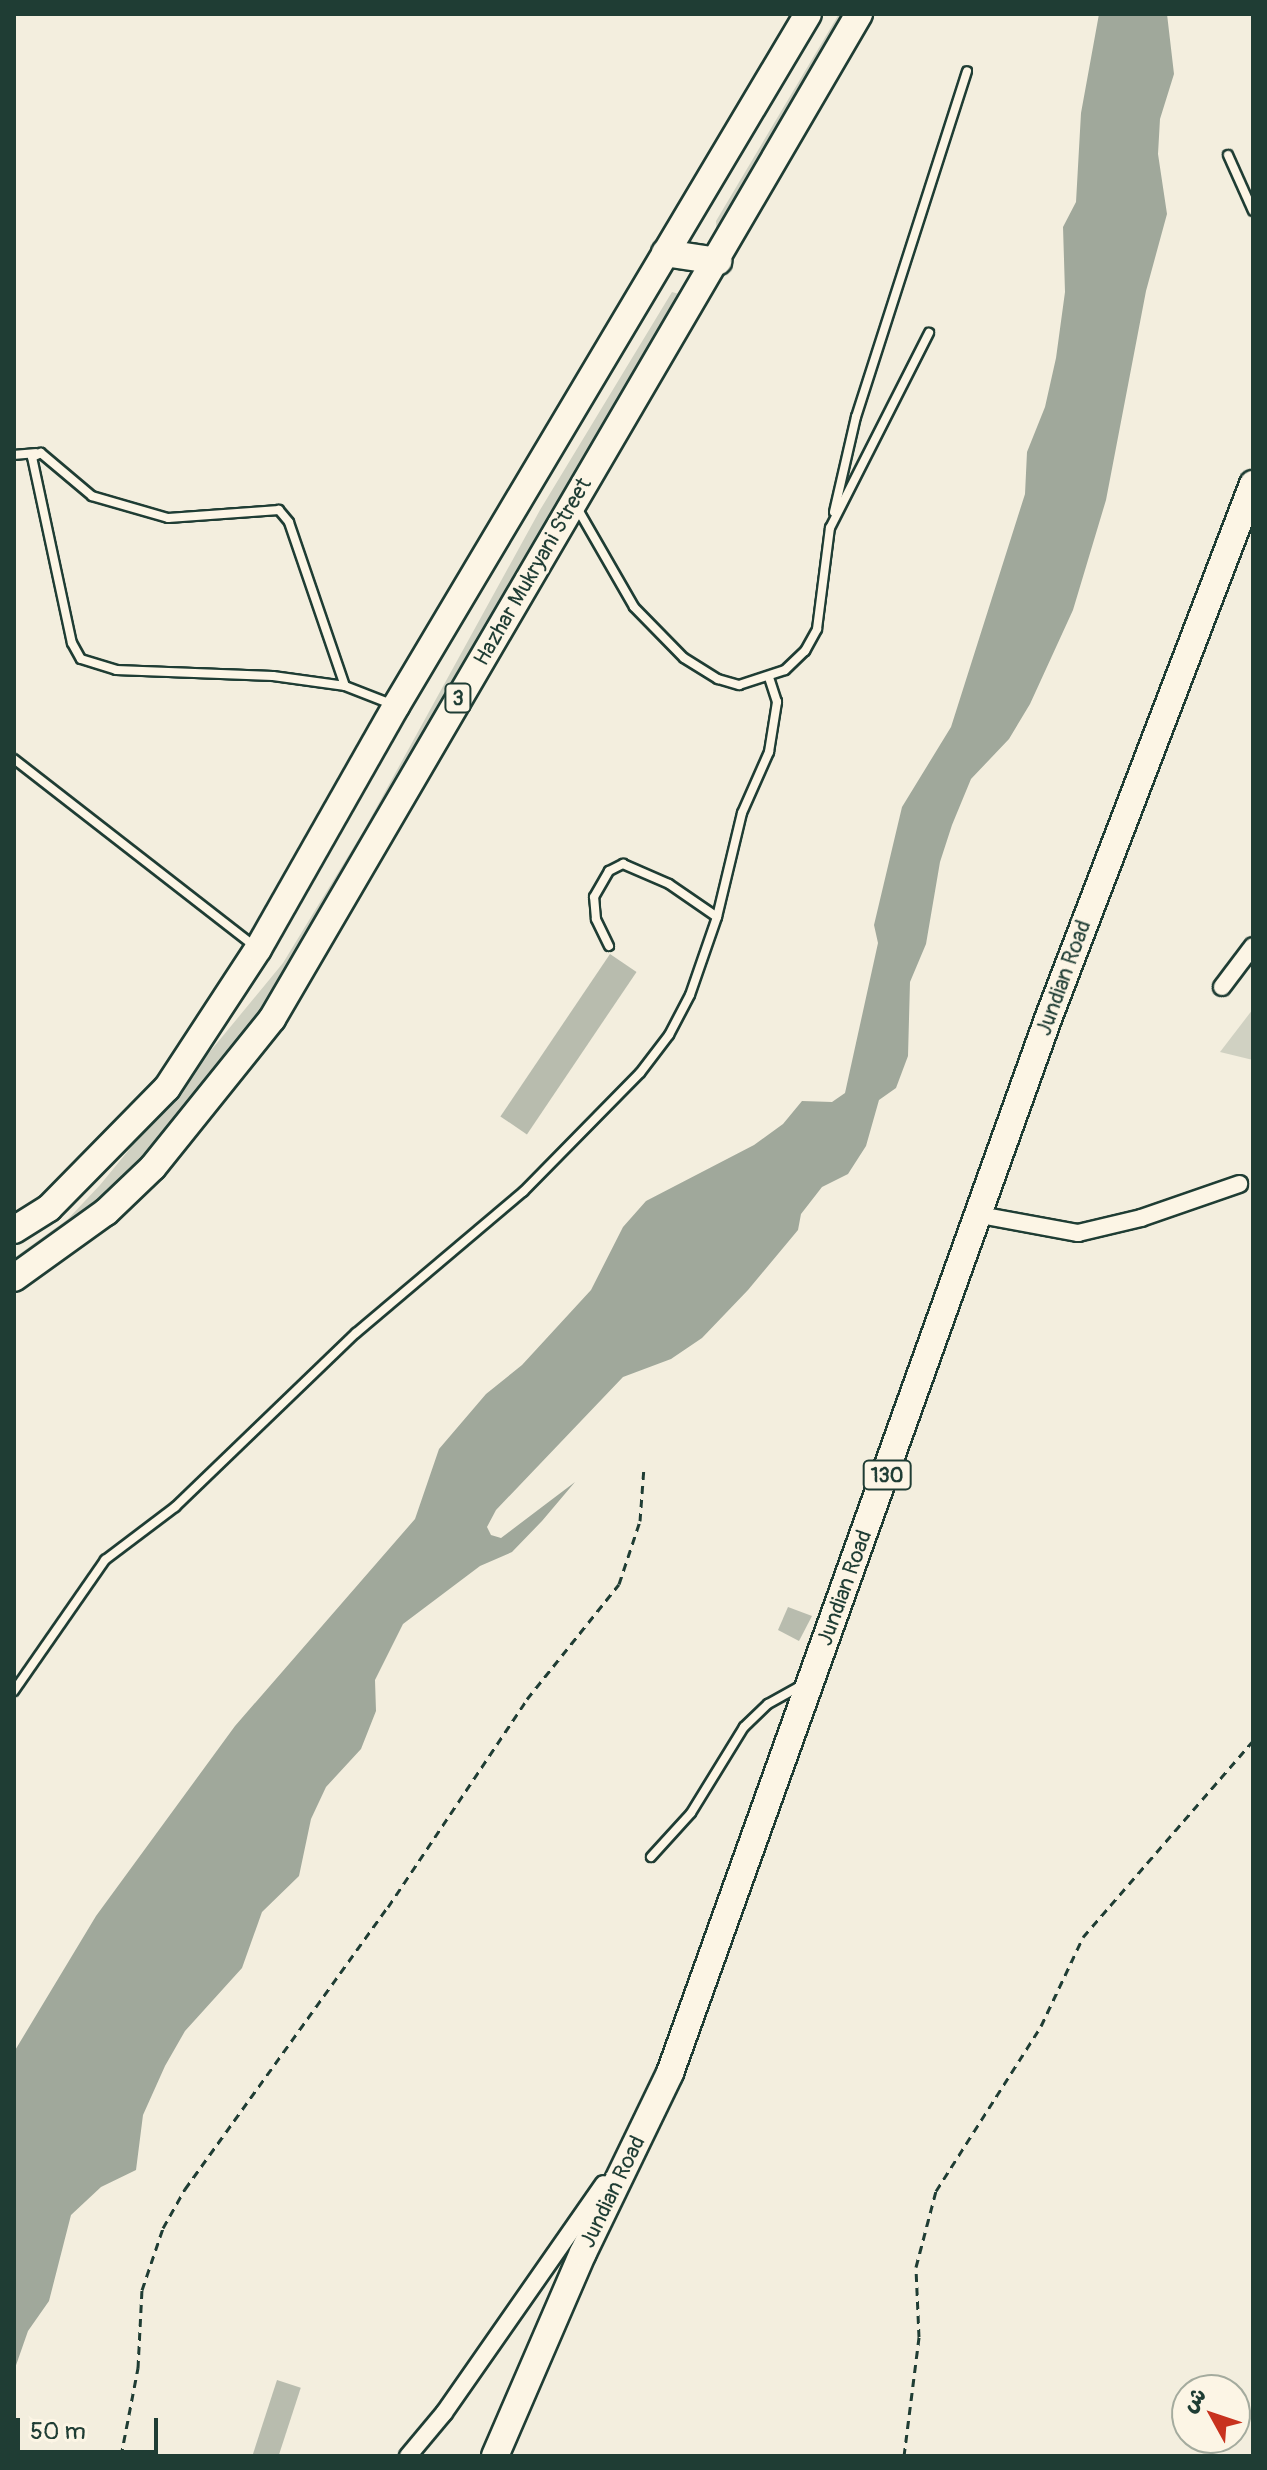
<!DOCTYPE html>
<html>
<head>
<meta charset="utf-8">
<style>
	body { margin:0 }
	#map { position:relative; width:1267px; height:2470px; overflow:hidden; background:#f3eede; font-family:Pangolin,"Playpen Sans Arabic",sans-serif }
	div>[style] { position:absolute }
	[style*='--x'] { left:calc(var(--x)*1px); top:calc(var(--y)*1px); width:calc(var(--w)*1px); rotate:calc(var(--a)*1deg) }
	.green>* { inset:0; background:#d0d1c2 }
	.water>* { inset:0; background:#a0a89b }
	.building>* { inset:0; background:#b8bcae; transform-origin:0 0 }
	.path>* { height:3px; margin-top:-1.5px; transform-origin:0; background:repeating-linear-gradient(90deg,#1f3d34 0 8px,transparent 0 14px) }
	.roads { filter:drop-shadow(2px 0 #1f3d34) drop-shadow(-2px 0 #1f3d34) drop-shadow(0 2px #1f3d34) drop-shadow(0 -2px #1f3d34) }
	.service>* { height:8px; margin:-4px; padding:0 4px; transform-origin:4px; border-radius:4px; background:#fcf5e5 }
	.minor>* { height:16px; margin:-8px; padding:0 8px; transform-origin:8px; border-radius:8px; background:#fcf5e5 }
	.primary>* { height:26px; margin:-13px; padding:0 13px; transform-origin:13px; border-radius:13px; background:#fcf5e5 }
	.trunk>* { height:26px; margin:-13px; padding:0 13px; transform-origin:13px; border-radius:13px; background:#fcf5e5 }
	span { translate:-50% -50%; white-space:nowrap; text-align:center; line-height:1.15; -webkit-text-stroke:6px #fcf5e5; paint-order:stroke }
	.shield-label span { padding:2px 6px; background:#fcf5e5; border:2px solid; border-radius:6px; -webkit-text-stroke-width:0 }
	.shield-label { font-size:20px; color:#1f3d34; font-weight:700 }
	.street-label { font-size:22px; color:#1f3d34 }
	.frame { position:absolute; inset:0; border:16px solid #1f3d34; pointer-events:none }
	.north { position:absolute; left:1171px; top:2374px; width:80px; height:80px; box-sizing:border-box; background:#fcf5e5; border:2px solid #a4ab9e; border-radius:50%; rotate:310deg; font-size:22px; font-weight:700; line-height:32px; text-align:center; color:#1f3d34 }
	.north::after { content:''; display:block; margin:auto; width:28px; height:36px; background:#c8321e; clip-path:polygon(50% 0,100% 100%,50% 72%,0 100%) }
	.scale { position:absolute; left:16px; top:2418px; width:142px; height:36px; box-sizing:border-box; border:4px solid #1f3d34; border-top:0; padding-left:10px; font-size:24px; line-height:28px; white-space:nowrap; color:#1f3d34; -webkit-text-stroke:6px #fcf5e5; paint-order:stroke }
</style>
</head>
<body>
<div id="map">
	<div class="green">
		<div style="clip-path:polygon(839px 14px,855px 14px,717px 235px,716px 221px)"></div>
		<div style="clip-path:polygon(672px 292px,679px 294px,681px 307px,299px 972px,114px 1199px,14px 1276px,14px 1258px,68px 1219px,100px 1185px,283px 963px,364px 830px,540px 510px)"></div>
		<div style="clip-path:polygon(1253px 1009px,1253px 1060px,1220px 1052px)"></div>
	</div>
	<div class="water">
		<div style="clip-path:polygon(1099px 14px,1167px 14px,1174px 74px,1160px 119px,1158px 154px,1167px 214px,1146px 291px,1106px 500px,1073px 610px,1030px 704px,1009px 739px,971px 779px,952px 825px,940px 862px,926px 944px,910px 982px,908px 1056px,896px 1088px,879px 1100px,866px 1146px,848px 1174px,822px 1187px,801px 1214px,798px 1230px,748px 1290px,702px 1338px,671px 1359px,623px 1377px,496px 1510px,487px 1527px,491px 1535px,501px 1538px,575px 1482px,542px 1521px,512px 1552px,480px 1566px,403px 1624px,375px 1680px,376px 1711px,361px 1749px,326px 1787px,311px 1819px,299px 1876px,262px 1912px,242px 1968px,185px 2031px,165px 2066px,143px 2115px,136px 2170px,101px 2187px,71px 2215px,49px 2301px,28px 2331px,14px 2371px,14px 2052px,96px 1916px,235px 1726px,415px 1519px,439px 1449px,486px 1394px,522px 1365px,591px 1290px,623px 1227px,646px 1201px,754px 1145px,783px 1124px,802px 1101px,832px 1102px,845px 1093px,878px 943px,874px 925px,902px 807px,951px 727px,1025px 494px,1027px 452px,1045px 407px,1056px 358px,1065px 292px,1063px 227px,1076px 202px,1081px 113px)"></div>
	</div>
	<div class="building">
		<div style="left:610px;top:954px;width:32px;height:196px;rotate:34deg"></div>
		<div style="clip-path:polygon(788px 1607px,812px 1616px,799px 1641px,778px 1630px)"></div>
		<div style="left:277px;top:2380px;width:25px;height:79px;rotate:18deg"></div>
	</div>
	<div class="path">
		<div style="--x:121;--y:2456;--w:90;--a:-79.1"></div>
		<div style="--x:138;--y:2368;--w:78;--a:-87.1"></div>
		<div style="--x:142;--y:2290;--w:65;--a:-71.3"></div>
		<div style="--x:163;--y:2228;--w:45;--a:-60.6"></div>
		<div style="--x:185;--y:2189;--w:347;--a:-54.3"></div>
		<div style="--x:388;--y:1907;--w:250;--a:-56.2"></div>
		<div style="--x:527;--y:1699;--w:147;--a:-51.3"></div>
		<div style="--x:619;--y:1584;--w:66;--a:-71.6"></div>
		<div style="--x:640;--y:1521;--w:55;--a:-85.8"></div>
		<div style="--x:904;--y:2456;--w:120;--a:-82.8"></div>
		<div style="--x:919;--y:2337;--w:70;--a:-92.5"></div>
		<div style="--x:916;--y:2267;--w:79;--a:-75.3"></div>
		<div style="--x:936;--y:2191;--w:196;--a:-57.5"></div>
		<div style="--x:1041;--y:2026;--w:98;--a:-64.7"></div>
		<div style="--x:1083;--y:1937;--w:259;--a:-49.1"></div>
	</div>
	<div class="roads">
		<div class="service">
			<div style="--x:1228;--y:155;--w:61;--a:65.9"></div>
			<div style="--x:14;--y:455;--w:22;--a:-5"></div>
			<div style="--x:576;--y:506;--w:116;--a:60.1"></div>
			<div style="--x:634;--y:607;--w:71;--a:45.6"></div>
			<div style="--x:684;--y:658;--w:40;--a:32"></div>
			<div style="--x:718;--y:679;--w:22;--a:16"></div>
			<div style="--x:739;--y:685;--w:48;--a:-18.1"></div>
			<div style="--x:785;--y:670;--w:28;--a:-44"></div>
			<div style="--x:805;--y:651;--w:25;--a:-61"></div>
			<div style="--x:817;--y:629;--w:102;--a:-82.7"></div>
			<div style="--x:830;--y:528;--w:219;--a:-63.1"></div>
			<div style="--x:834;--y:512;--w:98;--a:-77"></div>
			<div style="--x:856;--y:417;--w:363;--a:-72.2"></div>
			<div style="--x:345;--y:686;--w:173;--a:-108.9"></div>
			<div style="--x:289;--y:522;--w:16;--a:-130"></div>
			<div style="--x:279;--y:510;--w:111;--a:175.9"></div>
			<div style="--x:168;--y:518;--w:79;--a:-163.9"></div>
			<div style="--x:92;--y:496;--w:67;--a:-139.9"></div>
			<div style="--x:41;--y:453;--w:10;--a:156"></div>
			<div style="--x:32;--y:457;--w:190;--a:77.9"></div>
			<div style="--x:72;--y:643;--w:18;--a:61"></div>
			<div style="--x:81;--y:659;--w:37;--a:17"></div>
			<div style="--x:116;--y:670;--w:157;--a:2.2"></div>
			<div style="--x:273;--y:676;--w:73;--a:7.9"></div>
			<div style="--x:345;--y:686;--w:53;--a:21.2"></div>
			<div style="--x:14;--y:759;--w:304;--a:37.9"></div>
			<div style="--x:609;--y:946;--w:30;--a:-116"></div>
			<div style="--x:596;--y:919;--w:22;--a:-95"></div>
			<div style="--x:594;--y:897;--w:30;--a:-60"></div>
			<div style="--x:609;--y:871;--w:16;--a:-27"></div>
			<div style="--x:623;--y:864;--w:50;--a:23.5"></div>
			<div style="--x:669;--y:884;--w:58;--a:34.5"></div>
			<div style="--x:14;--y:1691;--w:160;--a:-55.2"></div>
			<div style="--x:105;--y:1560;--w:88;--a:-37.1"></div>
			<div style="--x:175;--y:1507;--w:251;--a:-43.9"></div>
			<div style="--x:356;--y:1333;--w:219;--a:-40.2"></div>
			<div style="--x:523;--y:1192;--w:167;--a:-45.5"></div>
			<div style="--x:640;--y:1073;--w:48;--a:-52.7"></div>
			<div style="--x:669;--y:1035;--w:45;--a:-62.3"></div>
			<div style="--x:690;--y:995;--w:83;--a:-70.9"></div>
			<div style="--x:717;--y:917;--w:107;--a:-76.5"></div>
			<div style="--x:742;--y:813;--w:67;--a:-66.1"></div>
			<div style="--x:769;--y:752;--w:51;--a:-80.9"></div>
			<div style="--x:777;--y:702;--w:25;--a:-108"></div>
			<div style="--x:651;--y:1857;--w:59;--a:-47.7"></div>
			<div style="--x:691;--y:1813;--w:101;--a:-58.4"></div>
			<div style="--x:744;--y:1727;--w:33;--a:-44"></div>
			<div style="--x:768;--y:1704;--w:38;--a:-29"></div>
		</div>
		<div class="minor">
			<div style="--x:1222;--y:987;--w:51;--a:-52.9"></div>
			<div style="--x:980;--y:1215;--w:100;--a:10.4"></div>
			<div style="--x:1078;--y:1233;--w:65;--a:-13.4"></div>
			<div style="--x:1141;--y:1218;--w:104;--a:-19.1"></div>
			<div style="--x:408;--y:2456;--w:56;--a:-50.1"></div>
			<div style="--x:444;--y:2413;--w:279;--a:-55.1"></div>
		</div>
		<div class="primary">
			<div style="--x:495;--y:2456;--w:221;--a:-66.6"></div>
			<div style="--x:583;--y:2253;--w:200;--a:-64.2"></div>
			<div style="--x:670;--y:2073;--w:1120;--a:-70.27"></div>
			<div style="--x:1048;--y:1019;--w:573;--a:-69.03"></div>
		</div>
		<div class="trunk">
			<div style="--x:665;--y:253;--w:54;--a:8.6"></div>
			<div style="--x:14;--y:1230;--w:41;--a:-32.2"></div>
			<div style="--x:49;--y:1208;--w:168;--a:-45.5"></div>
			<div style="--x:167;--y:1088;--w:166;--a:-56.8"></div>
			<div style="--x:258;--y:949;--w:279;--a:-60.4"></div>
			<div style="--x:396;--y:706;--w:805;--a:-59.23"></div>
			<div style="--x:14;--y:1278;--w:113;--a:-35.7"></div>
			<div style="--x:106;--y:1212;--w:65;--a:-43.8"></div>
			<div style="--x:153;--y:1167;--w:190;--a:-51.2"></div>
			<div style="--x:272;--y:1019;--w:1164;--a:-59.71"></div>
		</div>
	</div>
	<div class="shield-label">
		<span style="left:458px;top:698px">3</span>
		<span style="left:887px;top:1475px">130</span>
	</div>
	<div class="street-label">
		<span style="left:533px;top:572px;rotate:-60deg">Hazhar Mukryani Street</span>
		<span style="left:1064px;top:978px;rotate:-70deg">Jundian Road</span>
		<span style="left:845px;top:1588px;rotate:-70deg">Jundian Road</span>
		<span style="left:613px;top:2192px;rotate:-64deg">Jundian Road</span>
	</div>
	<div class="frame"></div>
	<div class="north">ش</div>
	<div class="scale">50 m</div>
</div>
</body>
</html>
